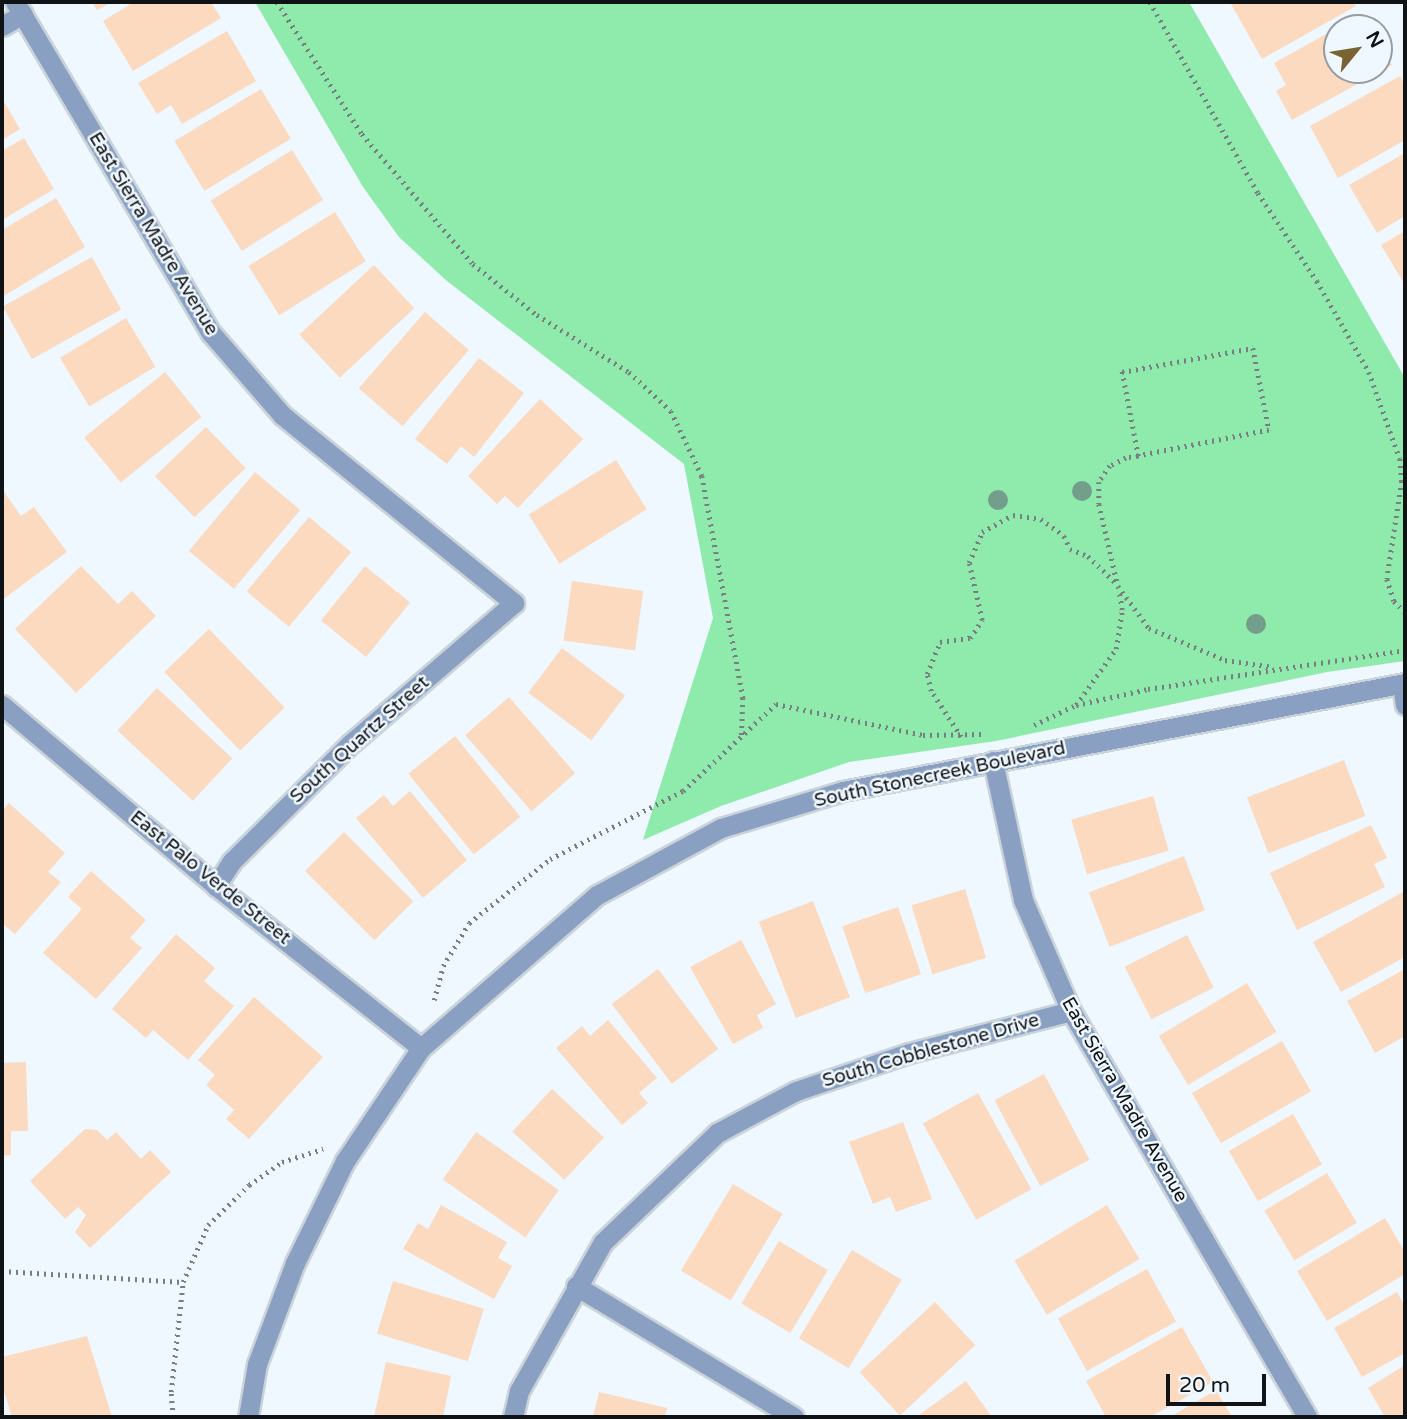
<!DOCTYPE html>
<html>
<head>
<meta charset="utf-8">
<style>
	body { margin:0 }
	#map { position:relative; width:1407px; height:1419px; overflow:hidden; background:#eff7ff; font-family:"Varela Round",sans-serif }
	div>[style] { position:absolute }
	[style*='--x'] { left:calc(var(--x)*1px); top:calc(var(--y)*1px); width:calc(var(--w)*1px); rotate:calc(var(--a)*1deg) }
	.green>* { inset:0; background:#8febab }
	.building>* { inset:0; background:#fbdac0; transform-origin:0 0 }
	.path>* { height:4.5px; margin-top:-2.25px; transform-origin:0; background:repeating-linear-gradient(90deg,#797e83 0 2px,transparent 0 7px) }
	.roads { filter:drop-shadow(2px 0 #cbd3da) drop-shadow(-2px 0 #cbd3da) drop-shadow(0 2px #cbd3da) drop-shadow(0 -2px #cbd3da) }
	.minor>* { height:19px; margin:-9.5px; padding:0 9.5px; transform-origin:9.5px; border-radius:9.5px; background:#89a0c2 }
	.trees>* { width:20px; height:20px; margin:-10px; border-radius:50%; background:#749e8c }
	span { translate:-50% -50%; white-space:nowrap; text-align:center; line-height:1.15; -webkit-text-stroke:5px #eff7ff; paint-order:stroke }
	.street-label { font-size:19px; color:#101315 }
	.frame { position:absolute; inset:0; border:4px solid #101315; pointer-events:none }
	.north { position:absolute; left:1323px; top:14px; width:70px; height:70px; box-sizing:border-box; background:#eff7ff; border:2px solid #969ca1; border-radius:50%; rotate:60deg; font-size:19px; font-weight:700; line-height:28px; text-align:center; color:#101315 }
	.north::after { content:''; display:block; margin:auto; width:24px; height:32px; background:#7a6333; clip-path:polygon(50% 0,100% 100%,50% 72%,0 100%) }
	.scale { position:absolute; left:1166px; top:1374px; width:100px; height:32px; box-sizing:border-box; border:4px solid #101315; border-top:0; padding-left:9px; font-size:21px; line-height:24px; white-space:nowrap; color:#101315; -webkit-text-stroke:5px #eff7ff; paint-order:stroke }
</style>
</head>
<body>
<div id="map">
	<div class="green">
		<div style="clip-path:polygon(255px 2px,1189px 2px,1405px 378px,1405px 661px,1327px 672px,996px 741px,849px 762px,721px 806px,643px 840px,713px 618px,684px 464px,447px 281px,399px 237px,363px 187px)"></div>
	</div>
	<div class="building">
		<div style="clip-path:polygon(92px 2px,112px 2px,97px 10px)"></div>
		<div style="clip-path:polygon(134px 2px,211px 2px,221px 18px,133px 71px,103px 21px)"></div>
		<div style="clip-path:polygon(1236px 2px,1353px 2px,1356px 6px,1262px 59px,1231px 4px)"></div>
		<div style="clip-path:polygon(1363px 14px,1371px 28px,1338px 28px)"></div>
		<div style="clip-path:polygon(1337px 28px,1337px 70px,1379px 70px,1379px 42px,1392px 65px,1292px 120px,1276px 91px,1286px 85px,1274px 63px)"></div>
		<div style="clip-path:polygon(227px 31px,256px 81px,182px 124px,171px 105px,157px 114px,138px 83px)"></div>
		<div style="clip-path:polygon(1400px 76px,1405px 86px,1405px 140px,1338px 178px,1310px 126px)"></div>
		<div style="left:261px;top:89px;width:58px;height:101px;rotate:59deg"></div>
		<div style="clip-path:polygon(2px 98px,20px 129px,2px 140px)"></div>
		<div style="clip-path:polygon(24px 138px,54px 189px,2px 220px,2px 151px)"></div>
		<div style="left:292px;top:150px;width:59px;height:96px;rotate:58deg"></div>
		<div style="clip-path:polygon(1405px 153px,1405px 216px,1377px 233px,1349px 185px)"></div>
		<div style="clip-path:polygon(56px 198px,85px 247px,2px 297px,2px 230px)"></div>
		<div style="left:335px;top:212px;width:58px;height:102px;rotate:58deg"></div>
		<div style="clip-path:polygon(1405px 231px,1405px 285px,1381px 245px)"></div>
		<div style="left:92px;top:257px;width:60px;height:102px;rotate:61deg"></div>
		<div style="left:374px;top:265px;width:59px;height:102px;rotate:47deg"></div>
		<div style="left:425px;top:312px;width:58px;height:101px;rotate:41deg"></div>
		<div style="left:126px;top:318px;width:57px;height:77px;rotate:59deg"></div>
		<div style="clip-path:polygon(479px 358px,524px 393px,474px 457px,461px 446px,447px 464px,415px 439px)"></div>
		<div style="left:165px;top:372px;width:58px;height:104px;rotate:51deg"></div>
		<div style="clip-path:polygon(540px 399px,583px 439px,518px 508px,505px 496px,497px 504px,468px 476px)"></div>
		<div style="left:206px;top:427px;width:57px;height:71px;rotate:46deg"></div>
		<div style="left:616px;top:460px;width:58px;height:103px;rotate:58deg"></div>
		<div style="left:255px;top:472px;width:59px;height:103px;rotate:40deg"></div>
		<div style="clip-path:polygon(2px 489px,21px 516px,34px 507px,67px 552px,2px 600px)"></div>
		<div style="left:309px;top:517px;width:55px;height:97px;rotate:40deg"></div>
		<div style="clip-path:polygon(81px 566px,118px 604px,132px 591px,156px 616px,76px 693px,15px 629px)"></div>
		<div style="left:365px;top:566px;width:58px;height:70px;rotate:39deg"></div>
		<div style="left:572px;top:581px;width:72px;height:60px;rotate:8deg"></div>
		<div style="left:209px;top:629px;width:109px;height:62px;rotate:46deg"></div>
		<div style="left:562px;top:648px;width:79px;height:56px;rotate:37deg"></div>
		<div style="left:157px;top:688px;width:103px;height:58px;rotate:43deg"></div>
		<div style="left:509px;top:697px;width:101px;height:58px;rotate:49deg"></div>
		<div style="left:455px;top:736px;width:104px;height:60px;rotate:51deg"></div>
		<div style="left:1344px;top:760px;width:60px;height:104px;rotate:69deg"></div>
		<div style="clip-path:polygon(410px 791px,467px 860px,423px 898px,356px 818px,384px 795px,393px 806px)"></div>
		<div style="left:1153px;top:796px;width:57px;height:85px;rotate:74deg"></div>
		<div style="clip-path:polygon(9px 803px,65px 853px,48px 872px,61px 882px,15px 934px,2px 923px,2px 811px)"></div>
		<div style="clip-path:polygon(1371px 825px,1387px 858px,1374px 864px,1385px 887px,1297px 930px,1270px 873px)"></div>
		<div style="left:344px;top:832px;width:98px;height:55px;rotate:45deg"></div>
		<div style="left:1184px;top:856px;width:58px;height:102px;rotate:69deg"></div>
		<div style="clip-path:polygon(91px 871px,146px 920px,130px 938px,142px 948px,96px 999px,43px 953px,82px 909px,68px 897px)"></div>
		<div style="left:965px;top:889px;width:72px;height:56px;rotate:73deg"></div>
		<div style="clip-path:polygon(1403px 892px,1405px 957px,1341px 992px,1313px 942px)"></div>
		<div style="left:813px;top:901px;width:103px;height:58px;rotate:69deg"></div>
		<div style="left:898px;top:907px;width:71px;height:59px;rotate:71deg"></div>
		<div style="clip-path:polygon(176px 934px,215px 968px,204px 981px,234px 1006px,188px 1060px,153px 1030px,146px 1038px,112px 1009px)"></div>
		<div style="left:1187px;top:935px;width:59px;height:70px;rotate:63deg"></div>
		<div style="clip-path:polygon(741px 940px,776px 1004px,757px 1015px,763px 1028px,733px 1044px,690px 967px)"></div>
		<div style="left:658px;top:969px;width:100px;height:58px;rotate:53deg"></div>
		<div style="clip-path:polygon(1405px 969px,1405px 1036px,1375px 1053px,1347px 1001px)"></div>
		<div style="left:1247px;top:983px;width:57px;height:103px;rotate:59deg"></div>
		<div style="clip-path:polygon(254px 997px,323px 1057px,249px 1139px,226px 1119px,234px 1110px,206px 1085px,215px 1075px,198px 1060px)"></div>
		<div style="clip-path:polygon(608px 1020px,657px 1078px,639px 1093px,648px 1103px,622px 1125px,556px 1048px,582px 1026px,590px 1036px)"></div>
		<div style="left:1282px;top:1041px;width:58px;height:104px;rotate:60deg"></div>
		<div style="clip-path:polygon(26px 1062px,28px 1131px,11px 1131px,11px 1155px,2px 1156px,2px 1063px)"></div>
		<div style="left:1044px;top:1074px;width:97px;height:56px;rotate:62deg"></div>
		<div style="left:552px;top:1089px;width:71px;height:58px;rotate:43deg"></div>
		<div style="left:978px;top:1093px;width:110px;height:63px;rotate:61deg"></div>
		<div style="left:1293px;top:1114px;width:58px;height:74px;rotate:60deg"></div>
		<div style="clip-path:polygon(903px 1122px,932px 1199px,896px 1212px,890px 1197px,873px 1204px,849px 1142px)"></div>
		<div style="clip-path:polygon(85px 1129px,97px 1130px,107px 1140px,116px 1132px,141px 1159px,150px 1150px,171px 1172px,90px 1248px,75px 1232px,86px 1215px,78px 1207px,65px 1219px,30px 1181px)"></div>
		<div style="left:476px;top:1132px;width:101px;height:58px;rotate:35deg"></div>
		<div style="left:1327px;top:1173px;width:58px;height:73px;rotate:59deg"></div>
		<div style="left:733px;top:1184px;width:58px;height:101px;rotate:31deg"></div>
		<div style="clip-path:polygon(441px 1205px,507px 1242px,498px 1258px,512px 1266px,494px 1299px,403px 1249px,418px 1223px,428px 1229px)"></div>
		<div style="left:1107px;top:1205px;width:63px;height:108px;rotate:59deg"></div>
		<div style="clip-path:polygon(1385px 1218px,1405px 1252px,1405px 1274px,1327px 1321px,1297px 1271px)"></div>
		<div style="left:779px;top:1241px;width:57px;height:73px;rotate:31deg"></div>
		<div style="left:852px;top:1250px;width:58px;height:103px;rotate:31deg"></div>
		<div style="left:1147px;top:1269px;width:60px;height:102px;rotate:61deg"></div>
		<div style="left:393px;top:1281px;width:95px;height:55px;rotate:17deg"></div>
		<div style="clip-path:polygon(1397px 1292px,1405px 1307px,1405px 1353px,1362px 1377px,1334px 1328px)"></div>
		<div style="left:935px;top:1302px;width:59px;height:103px;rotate:47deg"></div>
		<div style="clip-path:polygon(1182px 1327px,1213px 1382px,1150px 1417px,1106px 1417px,1086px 1381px)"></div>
		<div style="clip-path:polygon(87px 1336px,112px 1417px,12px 1417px,2px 1385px,2px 1357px)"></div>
		<div style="clip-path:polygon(386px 1362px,451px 1376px,443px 1417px,374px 1417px)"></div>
		<div style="clip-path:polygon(1405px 1365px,1405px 1417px,1385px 1417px,1368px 1388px)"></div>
		<div style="clip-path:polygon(966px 1381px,992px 1417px,916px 1417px)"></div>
		<div style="clip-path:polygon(1216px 1390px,1232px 1417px,1170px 1417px)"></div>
		<div style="clip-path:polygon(599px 1392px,667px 1408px,665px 1417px,593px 1417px)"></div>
	</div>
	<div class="path">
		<div style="--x:277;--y:2;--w:157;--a:57.2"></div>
		<div style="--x:362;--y:134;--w:171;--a:49.5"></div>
		<div style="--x:473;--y:264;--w:82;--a:38.6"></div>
		<div style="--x:537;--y:315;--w:108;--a:31.8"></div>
		<div style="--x:629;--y:372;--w:57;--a:42.9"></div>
		<div style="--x:671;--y:411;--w:72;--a:64.5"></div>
		<div style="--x:702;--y:476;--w:226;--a:79.5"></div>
		<div style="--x:743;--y:698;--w:38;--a:92"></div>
		<div style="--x:1150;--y:2;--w:219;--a:60.5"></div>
		<div style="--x:1258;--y:193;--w:106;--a:56.2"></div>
		<div style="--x:1317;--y:281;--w:105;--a:60.3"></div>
		<div style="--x:1369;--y:372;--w:92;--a:70.4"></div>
		<div style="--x:1400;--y:459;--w:22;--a:85"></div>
		<div style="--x:1402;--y:481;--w:99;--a:98.7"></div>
		<div style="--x:1387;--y:579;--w:23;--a:72"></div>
		<div style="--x:1394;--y:601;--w:16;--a:45"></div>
		<div style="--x:1138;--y:456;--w:86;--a:-100.8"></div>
		<div style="--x:1122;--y:372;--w:133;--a:-10.4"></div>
		<div style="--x:1253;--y:348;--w:84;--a:79"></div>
		<div style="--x:1269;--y:430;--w:134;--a:168.8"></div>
		<div style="--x:1138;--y:456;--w:12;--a:171"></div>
		<div style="--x:1126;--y:458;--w:18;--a:153"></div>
		<div style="--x:1110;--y:466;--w:19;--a:125"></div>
		<div style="--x:1099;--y:482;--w:22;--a:90"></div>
		<div style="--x:1099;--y:504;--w:84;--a:77"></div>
		<div style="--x:1118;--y:586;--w:52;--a:53.6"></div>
		<div style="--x:1149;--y:628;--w:82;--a:22.8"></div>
		<div style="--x:1225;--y:660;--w:49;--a:8.1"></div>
		<div style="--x:1076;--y:705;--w:69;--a:-54.5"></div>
		<div style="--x:1116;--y:649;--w:39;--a:-81"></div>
		<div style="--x:1122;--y:610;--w:18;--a:-99"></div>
		<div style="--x:1034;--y:725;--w:47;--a:-25.5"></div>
		<div style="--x:1076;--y:705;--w:74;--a:-12.5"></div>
		<div style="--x:1148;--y:689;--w:260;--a:-8.6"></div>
		<div style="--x:961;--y:737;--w:55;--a:-123.1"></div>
		<div style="--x:931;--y:691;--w:17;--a:-103"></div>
		<div style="--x:927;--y:674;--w:35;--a:-68"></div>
		<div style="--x:940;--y:642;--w:30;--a:-8"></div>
		<div style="--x:970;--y:638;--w:22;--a:-56"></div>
		<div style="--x:982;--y:620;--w:58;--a:-102.8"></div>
		<div style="--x:969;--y:563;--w:34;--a:-67"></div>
		<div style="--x:982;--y:532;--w:35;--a:-29"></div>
		<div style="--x:1013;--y:515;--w:28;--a:8"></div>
		<div style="--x:1041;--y:519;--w:29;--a:36"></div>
		<div style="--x:1064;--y:536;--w:14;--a:65"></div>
		<div style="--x:1070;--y:549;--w:19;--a:21"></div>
		<div style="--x:1088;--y:556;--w:40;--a:44"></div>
		<div style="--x:434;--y:1000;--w:35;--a:-75"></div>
		<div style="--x:443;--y:966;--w:50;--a:-58.8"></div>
		<div style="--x:469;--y:923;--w:103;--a:-38.3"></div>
		<div style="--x:550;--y:859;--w:149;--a:-27.1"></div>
		<div style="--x:683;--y:791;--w:127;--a:-43.1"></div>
		<div style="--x:776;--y:704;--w:150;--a:11.9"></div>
		<div style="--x:923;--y:735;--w:61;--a:-0.9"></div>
		<div style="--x:2;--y:1271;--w:181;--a:3.5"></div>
		<div style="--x:173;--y:1417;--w:25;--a:-95"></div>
		<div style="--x:171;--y:1392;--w:111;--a:-83.8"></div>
		<div style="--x:183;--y:1282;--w:62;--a:-66.3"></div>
		<div style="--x:208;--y:1225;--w:57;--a:-44.3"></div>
		<div style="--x:249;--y:1185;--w:40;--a:-34.9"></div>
		<div style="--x:282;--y:1162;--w:43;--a:-17.6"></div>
	</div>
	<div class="roads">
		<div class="minor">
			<div style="--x:15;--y:2;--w:385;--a:59.4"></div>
			<div style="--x:211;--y:333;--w:108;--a:49.1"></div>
			<div style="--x:282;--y:415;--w:299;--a:39"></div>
			<div style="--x:514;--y:603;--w:215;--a:139.3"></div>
			<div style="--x:351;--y:743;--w:168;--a:135.2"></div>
			<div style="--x:232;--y:861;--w:30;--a:123"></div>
			<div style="--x:2;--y:26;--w:24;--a:-30"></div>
			<div style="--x:1402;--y:684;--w:21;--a:82"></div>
			<div style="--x:2;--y:705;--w:280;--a:40.2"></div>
			<div style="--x:216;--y:886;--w:261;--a:38.3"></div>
			<div style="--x:993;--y:761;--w:142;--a:77.8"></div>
			<div style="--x:1023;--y:900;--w:121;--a:66.6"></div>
			<div style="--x:1071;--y:1011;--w:470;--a:59.8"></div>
			<div style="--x:576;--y:1286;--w:254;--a:31"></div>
			<div style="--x:248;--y:1417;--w:54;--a:-80.4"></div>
			<div style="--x:257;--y:1364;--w:108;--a:-69.4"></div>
			<div style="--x:295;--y:1263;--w:114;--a:-63.9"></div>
			<div style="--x:345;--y:1161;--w:136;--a:-56.1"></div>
			<div style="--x:421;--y:1048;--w:233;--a:-41"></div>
			<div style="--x:597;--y:895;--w:141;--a:-28.4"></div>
			<div style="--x:721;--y:828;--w:127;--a:-16.9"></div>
			<div style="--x:843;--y:791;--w:572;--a:-10.88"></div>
			<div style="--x:513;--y:1417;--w:27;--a:-77"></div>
			<div style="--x:519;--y:1391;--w:171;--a:-60.6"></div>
			<div style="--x:603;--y:1242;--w:158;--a:-43.7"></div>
			<div style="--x:717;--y:1133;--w:89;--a:-28"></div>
			<div style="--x:796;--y:1091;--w:119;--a:-18.6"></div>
			<div style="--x:909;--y:1053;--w:167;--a:-14.5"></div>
		</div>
	</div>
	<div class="trees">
		<div style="left:1082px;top:491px"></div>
		<div style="left:998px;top:500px"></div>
		<div style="left:1256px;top:624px"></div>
	</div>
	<div class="street-label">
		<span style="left:153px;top:234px;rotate:59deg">East Sierra Madre Avenue</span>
		<span style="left:360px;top:740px;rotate:-42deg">South Quartz Street</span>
		<span style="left:940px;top:775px;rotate:-12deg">South Stonecreek Boulevard</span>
		<span style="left:210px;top:878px;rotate:39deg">East Palo Verde Street</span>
		<span style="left:931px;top:1051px;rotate:-16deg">South Cobblestone Drive</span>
		<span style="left:1124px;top:1100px;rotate:60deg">East Sierra Madre Avenue</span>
	</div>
	<div class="frame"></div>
	<div class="north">N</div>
	<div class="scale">20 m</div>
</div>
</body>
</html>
